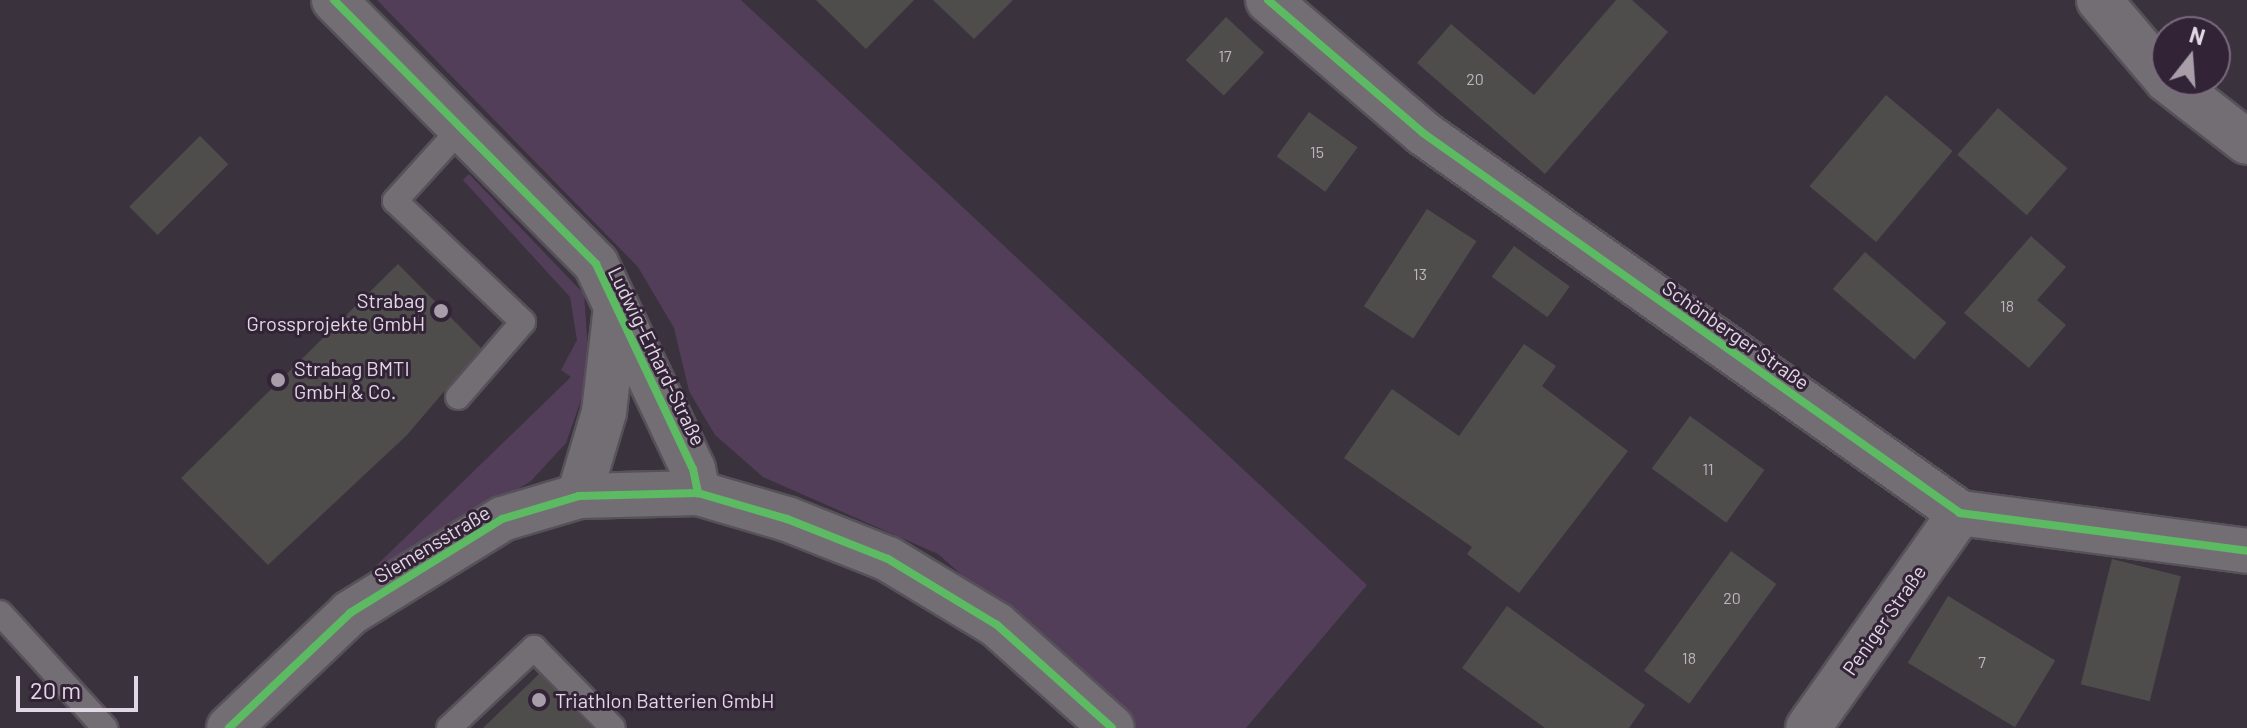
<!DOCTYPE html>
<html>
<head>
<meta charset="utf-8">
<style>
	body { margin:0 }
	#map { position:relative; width:2247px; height:728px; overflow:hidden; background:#3a323d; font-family:Barlow,sans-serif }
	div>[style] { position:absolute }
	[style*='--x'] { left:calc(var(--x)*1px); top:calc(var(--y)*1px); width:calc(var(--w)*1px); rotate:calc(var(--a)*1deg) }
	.green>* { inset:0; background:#533e59 }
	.building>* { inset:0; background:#4e4d4c; transform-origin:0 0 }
	.roads { filter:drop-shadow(2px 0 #57515a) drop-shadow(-2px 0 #57515a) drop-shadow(0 2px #57515a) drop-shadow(0 -2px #57515a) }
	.service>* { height:24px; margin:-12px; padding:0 12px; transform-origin:12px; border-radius:12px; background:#736e74 }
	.minor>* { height:44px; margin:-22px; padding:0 22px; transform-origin:22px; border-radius:22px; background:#736e74 }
	.tertiary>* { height:44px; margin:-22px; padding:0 22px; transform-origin:22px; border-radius:22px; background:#736e74 }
	.cycleway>* { height:8px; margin:-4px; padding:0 4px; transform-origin:4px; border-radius:4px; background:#5cba63 }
	.dots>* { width:22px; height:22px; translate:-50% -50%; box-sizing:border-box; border:4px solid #332337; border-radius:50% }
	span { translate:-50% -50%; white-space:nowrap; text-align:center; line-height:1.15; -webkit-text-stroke:6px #332337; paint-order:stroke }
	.number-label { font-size:16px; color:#bdb5bf }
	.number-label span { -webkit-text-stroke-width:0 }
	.poi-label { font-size:20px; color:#e2d8e5 }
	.right { translate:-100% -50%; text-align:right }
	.left { translate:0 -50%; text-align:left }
	.street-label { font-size:20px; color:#e2d8e5 }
	.north { position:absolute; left:2151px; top:16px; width:80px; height:80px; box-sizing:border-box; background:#332337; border:2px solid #796b7d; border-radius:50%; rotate:17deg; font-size:22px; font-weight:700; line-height:32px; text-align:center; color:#e2d8e5 }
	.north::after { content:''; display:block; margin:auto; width:28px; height:36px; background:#a79eaa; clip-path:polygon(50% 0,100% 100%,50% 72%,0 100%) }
	.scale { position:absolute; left:16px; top:676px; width:122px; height:36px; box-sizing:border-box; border:4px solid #e2d8e5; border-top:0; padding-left:10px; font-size:24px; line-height:28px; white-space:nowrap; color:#e2d8e5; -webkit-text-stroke:6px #332337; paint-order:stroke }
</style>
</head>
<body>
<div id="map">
	<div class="green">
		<div style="clip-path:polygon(377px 0,741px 0,1367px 585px,1246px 728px,1137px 728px,938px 554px,763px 477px,715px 435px,689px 391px,674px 328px,638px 267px)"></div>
		<div style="clip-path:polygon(469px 174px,584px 294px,589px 362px,580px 403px,566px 443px,531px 481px,350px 591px,571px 377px,561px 370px,577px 340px,570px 297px,463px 180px)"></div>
	</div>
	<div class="building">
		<div style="clip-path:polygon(816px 0,914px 0,866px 49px)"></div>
		<div style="clip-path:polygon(933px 0,1013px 0,974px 39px)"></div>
		<div style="clip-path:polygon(1616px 0,1632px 0,1668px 32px,1545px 174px,1417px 63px,1451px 24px,1534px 95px)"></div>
		<div style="left:1226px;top:17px;width:52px;height:59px;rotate:43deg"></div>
		<div style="left:1886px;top:95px;width:87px;height:119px;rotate:40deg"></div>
		<div style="left:1998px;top:108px;width:92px;height:62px;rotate:41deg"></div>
		<div style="left:1309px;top:112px;width:60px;height:55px;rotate:36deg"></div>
		<div style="left:200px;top:136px;width:40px;height:100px;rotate:45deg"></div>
		<div style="left:1427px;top:209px;width:59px;height:116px;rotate:33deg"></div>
		<div style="clip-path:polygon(2031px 236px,2066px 267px,2037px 300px,2066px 325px,2029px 368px,1964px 313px)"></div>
		<div style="left:1514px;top:246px;width:69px;height:38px;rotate:36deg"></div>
		<div style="left:1865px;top:252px;width:108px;height:49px;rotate:41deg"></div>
		<div style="clip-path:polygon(398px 264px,481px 348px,407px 435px,268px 565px,181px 478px)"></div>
		<div style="clip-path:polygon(1524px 344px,1556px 366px,1542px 386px,1628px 451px,1519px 593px,1467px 554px,1472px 547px,1344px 458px,1392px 389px,1459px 436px)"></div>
		<div style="left:1690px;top:416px;width:92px;height:65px;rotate:36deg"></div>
		<div style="left:1731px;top:551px;width:56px;height:148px;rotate:36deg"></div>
		<div style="left:2112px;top:559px;width:71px;height:129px;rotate:14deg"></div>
		<div style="left:1948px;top:596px;width:125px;height:78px;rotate:31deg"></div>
		<div style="clip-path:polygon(1507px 606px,1645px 705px,1629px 728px,1545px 728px,1462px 668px)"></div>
		<div style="clip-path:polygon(539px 674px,592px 728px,483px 728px)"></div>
	</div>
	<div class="roads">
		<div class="service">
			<div style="--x:458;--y:397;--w:99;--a:-49.1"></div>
			<div style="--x:523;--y:322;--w:176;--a:-136.6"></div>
			<div style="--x:395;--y:201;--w:101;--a:-47.8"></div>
			<div style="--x:0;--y:613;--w:156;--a:47.6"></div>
			<div style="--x:449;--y:728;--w:117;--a:-43.3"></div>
			<div style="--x:534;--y:648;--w:112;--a:45.4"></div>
		</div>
		<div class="minor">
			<div style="--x:1268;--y:0;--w:204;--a:40.6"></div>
			<div style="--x:1423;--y:133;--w:658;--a:35.28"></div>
			<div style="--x:1960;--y:513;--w:290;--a:7.5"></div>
			<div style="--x:2099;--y:0;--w:105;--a:49.6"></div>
			<div style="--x:2167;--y:80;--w:101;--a:37.8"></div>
			<div style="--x:1808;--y:728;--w:263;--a:-54.7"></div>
		</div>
		<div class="tertiary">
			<div style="--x:334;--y:0;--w:372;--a:45.2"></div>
			<div style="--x:596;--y:264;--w:227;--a:64.7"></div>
			<div style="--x:693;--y:469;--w:25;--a:78"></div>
			<div style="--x:579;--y:496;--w:88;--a:-73.4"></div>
			<div style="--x:604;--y:412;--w:106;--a:-83.5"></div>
			<div style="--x:229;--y:728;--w:167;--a:-43.5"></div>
			<div style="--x:350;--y:613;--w:179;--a:-31.7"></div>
			<div style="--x:502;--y:519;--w:80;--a:-16.6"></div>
			<div style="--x:579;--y:496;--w:119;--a:-1.4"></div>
			<div style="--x:698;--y:493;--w:93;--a:16.3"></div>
			<div style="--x:787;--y:519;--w:109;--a:21.6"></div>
			<div style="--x:888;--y:559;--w:127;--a:31.2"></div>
			<div style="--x:997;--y:625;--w:154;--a:41.8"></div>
		</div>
	</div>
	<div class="cycleway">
		<div style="--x:334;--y:0;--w:372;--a:45.2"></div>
		<div style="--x:596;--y:264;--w:227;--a:64.7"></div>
		<div style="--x:693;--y:469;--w:25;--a:78"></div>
		<div style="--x:1268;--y:0;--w:204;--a:40.6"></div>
		<div style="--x:1423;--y:133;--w:658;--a:35.28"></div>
		<div style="--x:1960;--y:513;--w:290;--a:7.5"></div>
		<div style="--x:229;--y:728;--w:167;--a:-43.5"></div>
		<div style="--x:350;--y:613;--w:179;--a:-31.7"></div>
		<div style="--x:502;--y:519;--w:80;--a:-16.6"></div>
		<div style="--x:579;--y:496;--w:119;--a:-1.4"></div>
		<div style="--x:698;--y:493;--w:93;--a:16.3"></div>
		<div style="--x:787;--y:519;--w:109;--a:21.6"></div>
		<div style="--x:888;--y:559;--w:127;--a:31.2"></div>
		<div style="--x:997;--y:625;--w:154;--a:41.8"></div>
	</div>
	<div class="dots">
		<div style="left:441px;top:311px;background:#a79eaa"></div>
		<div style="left:278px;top:380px;background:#a79eaa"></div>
		<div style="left:539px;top:700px;background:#a79eaa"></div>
	</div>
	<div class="number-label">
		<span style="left:1225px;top:56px">17</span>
		<span style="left:1475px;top:79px">20</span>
		<span style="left:1317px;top:152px">15</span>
		<span style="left:1420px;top:274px">13</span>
		<span style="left:2007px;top:306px">18</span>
		<span style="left:1708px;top:469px">11</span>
		<span style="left:1732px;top:598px">20</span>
		<span style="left:1689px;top:658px">18</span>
		<span style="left:1982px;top:662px">7</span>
	</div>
	<div class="poi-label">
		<span class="right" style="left:425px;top:312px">Strabag<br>Grossprojekte GmbH</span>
		<span class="left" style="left:294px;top:380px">Strabag BMTI<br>GmbH &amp; Co.</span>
		<span class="left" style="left:555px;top:700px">Triathlon Batterien GmbH</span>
	</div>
	<div class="street-label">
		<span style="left:1736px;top:335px;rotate:35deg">Schönberger Straße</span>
		<span style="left:657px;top:356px;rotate:64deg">Ludwig-Erhard-Straße</span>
		<span style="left:432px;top:544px;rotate:-31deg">Siemensstraße</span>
		<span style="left:1884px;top:620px;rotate:-55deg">Peniger Straße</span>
	</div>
	<div class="north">N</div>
	<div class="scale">20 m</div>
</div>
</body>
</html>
